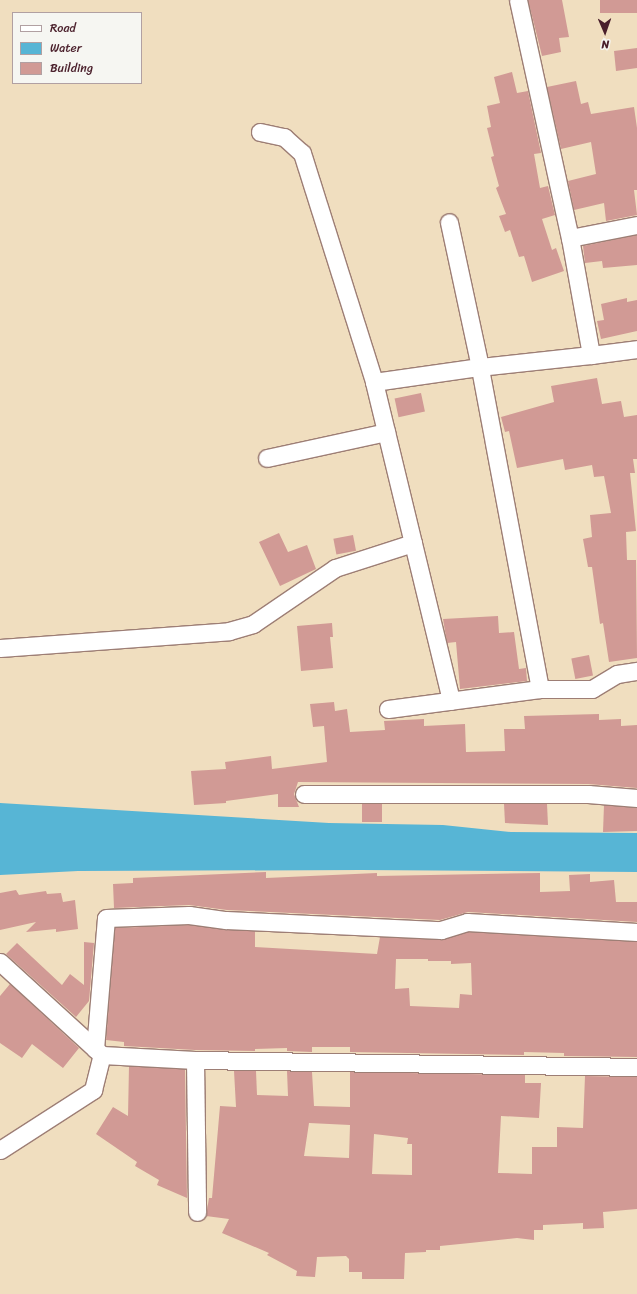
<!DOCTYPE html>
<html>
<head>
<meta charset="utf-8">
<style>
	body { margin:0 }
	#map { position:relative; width:637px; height:1294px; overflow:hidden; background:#f0debf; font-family:Sriracha,sans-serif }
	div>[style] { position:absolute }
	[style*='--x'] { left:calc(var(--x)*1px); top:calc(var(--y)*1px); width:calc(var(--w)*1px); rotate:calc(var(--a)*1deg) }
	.water>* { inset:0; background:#57b5d5 }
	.building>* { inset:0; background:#d19a95; transform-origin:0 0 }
	.roads { filter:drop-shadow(1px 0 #9d7e75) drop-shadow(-1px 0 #9d7e75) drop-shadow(0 1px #9d7e75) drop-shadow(0 -1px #9d7e75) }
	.minor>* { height:17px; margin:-8.5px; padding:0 8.5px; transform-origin:8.5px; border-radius:8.5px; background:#fff }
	span { translate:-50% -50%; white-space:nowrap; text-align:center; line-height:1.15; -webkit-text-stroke:3.5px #f6f6f2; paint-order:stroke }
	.legend { position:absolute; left:12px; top:12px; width:130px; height:72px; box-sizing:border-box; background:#f6f6f2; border:1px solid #b1a0a2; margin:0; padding:5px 7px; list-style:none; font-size:12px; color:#4a1f2b }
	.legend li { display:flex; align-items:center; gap:8px; height:20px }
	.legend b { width:20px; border:1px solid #b1a0a2 }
	.north { position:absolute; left:585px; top:12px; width:40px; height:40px; -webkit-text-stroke:3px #f6f6f2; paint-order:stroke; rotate:178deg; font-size:11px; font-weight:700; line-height:16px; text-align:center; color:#4a1f2b }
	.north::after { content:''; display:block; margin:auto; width:14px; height:18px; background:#4a1f2b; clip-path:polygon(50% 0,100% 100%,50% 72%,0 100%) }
</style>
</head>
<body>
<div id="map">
	<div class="water">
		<div style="clip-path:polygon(0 803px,329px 823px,443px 825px,511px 832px,637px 833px,637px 872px,361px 870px,78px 871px,0 875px)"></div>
	</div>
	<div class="building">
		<div style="clip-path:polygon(528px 0,562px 0,569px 37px,559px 38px,561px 52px,542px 56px)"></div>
		<div style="left:637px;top:0;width:13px;height:37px;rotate:90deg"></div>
		<div style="clip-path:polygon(637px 48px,637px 68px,616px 71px,614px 51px)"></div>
		<div style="clip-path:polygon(512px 72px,517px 93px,528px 91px,541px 153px,534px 154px,540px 188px,548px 186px,555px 215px,542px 219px,552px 250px,556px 248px,564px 271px,532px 282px,524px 256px,519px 257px,510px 230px,505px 232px,499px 216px,506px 214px,496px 188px,499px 186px,491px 157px,494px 156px,487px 128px,491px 127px,487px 106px,500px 103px,494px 77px)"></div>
		<div style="clip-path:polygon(576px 81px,581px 104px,588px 102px,591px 114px,634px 107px,637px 128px,637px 190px,634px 190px,637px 215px,606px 221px,604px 203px,574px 210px,568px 181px,596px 174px,591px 142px,561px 149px,547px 87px)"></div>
		<div style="clip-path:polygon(637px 235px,637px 265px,603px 268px,602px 261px,585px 263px,583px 246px)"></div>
		<div style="clip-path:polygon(627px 298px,627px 302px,637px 300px,637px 331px,601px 339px,597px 321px,604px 320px,601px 304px)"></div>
		<div style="clip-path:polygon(597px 378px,602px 404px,621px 401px,624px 417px,637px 415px,637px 459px,633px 459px,635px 473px,630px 473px,636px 531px,626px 532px,627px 560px,636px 560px,637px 658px,609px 662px,603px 623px,600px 624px,592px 567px,588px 567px,583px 539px,592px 537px,590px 515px,611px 513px,604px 476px,594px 477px,592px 465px,565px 470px,563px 459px,517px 468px,509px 431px,505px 432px,501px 417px,554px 402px,551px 386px)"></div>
		<div style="left:421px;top:393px;width:19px;height:27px;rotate:78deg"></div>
		<div style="clip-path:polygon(279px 533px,288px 552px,307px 545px,316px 569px,280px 586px,259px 542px)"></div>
		<div style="left:353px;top:535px;width:16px;height:20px;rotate:79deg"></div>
		<div style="clip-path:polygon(498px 616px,499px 633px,514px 632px,519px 669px,526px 668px,527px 681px,460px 689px,456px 642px,447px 643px,443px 619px)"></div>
		<div style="clip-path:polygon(332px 623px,333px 637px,330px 637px,333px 668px,301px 671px,297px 626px)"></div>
		<div style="left:589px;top:655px;width:21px;height:18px;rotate:79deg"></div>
		<div style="clip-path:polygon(334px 702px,335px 711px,347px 709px,350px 732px,385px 730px,384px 721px,424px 719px,424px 726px,465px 724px,466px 752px,505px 751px,504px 729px,525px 729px,524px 716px,599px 714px,599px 720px,621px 719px,621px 726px,637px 725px,637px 788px,588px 784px,298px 782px,294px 794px,299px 807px,278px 807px,278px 794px,226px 801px,226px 803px,194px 805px,191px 771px,226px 769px,225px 762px,271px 756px,272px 769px,327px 762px,324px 726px,313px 727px,310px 704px)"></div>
		<div style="left:362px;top:804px;width:20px;height:18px"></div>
		<div style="clip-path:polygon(504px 804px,547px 804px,548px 825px,505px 823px)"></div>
		<div style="clip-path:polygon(604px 805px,637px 808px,637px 831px,603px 832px)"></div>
		<div style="clip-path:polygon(266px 872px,266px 878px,377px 873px,377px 876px,540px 873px,540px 892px,570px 891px,569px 875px,590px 874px,590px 882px,614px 880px,616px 902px,637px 902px,637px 922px,468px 912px,440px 920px,227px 910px,189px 905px,114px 908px,113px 884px,133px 883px,133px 878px)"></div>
		<div style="clip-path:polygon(16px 890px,19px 895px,46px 891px,47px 894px,61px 893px,63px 902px,75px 900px,78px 929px,56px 932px,56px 929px,26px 932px,36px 922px,0 930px,0 893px)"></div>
		<div style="clip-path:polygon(evenodd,189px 925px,255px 931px,255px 947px,377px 954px,380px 937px,441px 940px,468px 932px,637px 942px,637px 1057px,564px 1056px,564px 1053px,524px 1052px,524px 1055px,350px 1052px,350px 1047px,312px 1047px,312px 1052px,287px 1051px,287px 1048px,255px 1049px,255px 1051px,195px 1050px,124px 1046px,124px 1042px,106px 1040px,115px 928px,189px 925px,396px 959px,428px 959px,428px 961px,451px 961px,451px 964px,471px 963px,472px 995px,460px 994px,459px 1008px,410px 1006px,409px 988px,395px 989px,396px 959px)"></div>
		<div style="clip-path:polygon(84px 942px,94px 943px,89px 1001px,76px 1017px,6px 954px,17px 943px,62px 985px,70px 974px,84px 985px)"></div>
		<div style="clip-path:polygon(10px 984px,79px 1048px,63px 1068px,32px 1044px,22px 1058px,0 1043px,0 996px)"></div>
		<div style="clip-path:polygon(129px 1066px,185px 1069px,187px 1198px,157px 1185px,159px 1180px,135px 1166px,137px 1162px,96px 1134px,113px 1107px,128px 1116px)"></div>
		<div style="clip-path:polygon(evenodd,234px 1071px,256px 1071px,257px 1095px,288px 1096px,287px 1071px,312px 1072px,314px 1106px,350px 1107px,350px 1072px,525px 1075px,525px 1083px,541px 1083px,539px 1118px,501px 1116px,498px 1173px,532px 1174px,532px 1147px,557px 1147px,557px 1127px,583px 1128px,585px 1076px,637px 1077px,637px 1209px,603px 1212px,604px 1228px,583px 1229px,583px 1223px,543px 1225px,543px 1230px,534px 1230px,534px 1240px,517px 1238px,470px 1243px,440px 1246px,440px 1250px,426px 1250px,426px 1252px,405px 1253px,404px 1279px,362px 1279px,362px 1272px,349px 1272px,349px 1259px,346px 1256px,317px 1257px,315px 1277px,296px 1276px,297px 1271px,267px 1255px,269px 1253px,222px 1233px,229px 1219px,206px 1216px,209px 1198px,212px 1198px,220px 1106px,236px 1107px,234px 1071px,309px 1123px,350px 1125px,349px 1158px,304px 1156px,309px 1123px,234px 1071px,374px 1134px,408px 1138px,407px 1144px,412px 1144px,412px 1175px,372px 1174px,374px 1134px)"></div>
	</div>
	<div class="roads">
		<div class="minor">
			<div style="--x:518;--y:0;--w:244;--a:77.7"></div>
			<div style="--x:570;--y:238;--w:119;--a:79.8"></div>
			<div style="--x:591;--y:355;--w:46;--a:-7.4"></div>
			<div style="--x:260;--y:132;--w:25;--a:12"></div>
			<div style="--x:284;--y:137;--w:24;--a:42"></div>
			<div style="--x:302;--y:153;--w:240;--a:72.5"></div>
			<div style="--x:374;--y:382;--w:328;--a:76.4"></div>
			<div style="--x:570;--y:238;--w:68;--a:-11"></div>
			<div style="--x:374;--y:382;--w:107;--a:-8.1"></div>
			<div style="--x:480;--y:367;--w:148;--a:-102.1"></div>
			<div style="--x:267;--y:458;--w:122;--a:-12.3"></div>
			<div style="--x:0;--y:648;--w:230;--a:-4.2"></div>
			<div style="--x:229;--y:631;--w:25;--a:-16"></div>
			<div style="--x:253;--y:624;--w:99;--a:-34.3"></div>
			<div style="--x:335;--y:568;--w:82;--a:-17.8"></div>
			<div style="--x:540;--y:689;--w:52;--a:0"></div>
			<div style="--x:592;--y:689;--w:29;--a:-31"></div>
			<div style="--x:617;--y:674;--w:20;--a:-9"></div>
			<div style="--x:388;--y:709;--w:153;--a:-7.5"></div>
			<div style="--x:540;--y:689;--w:328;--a:-100.6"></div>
			<div style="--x:480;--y:367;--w:112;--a:-6.2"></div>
			<div style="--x:304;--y:794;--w:284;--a:0"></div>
			<div style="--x:588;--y:794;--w:49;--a:4.7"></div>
			<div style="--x:0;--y:962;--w:138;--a:42.4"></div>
			<div style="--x:102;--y:1055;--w:93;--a:3.1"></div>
			<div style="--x:195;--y:1060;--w:442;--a:0.9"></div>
			<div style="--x:95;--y:1049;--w:131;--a:-85.2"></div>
			<div style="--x:106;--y:918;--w:83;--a:-2.1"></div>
			<div style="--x:189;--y:915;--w:37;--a:8"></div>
			<div style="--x:226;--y:920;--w:215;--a:2.7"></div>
			<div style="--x:441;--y:930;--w:27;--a:-17"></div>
			<div style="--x:467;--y:922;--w:170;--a:3.4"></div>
			<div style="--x:195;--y:1060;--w:152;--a:89.2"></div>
			<div style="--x:0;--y:1150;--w:111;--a:-32.8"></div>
			<div style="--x:93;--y:1090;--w:36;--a:-76"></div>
		</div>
	</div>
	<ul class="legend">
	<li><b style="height:5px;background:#fff"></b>Road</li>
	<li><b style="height:11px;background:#57b5d5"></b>Water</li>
	<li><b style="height:11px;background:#d19a95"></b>Building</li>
	</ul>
	<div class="north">N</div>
</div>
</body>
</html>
